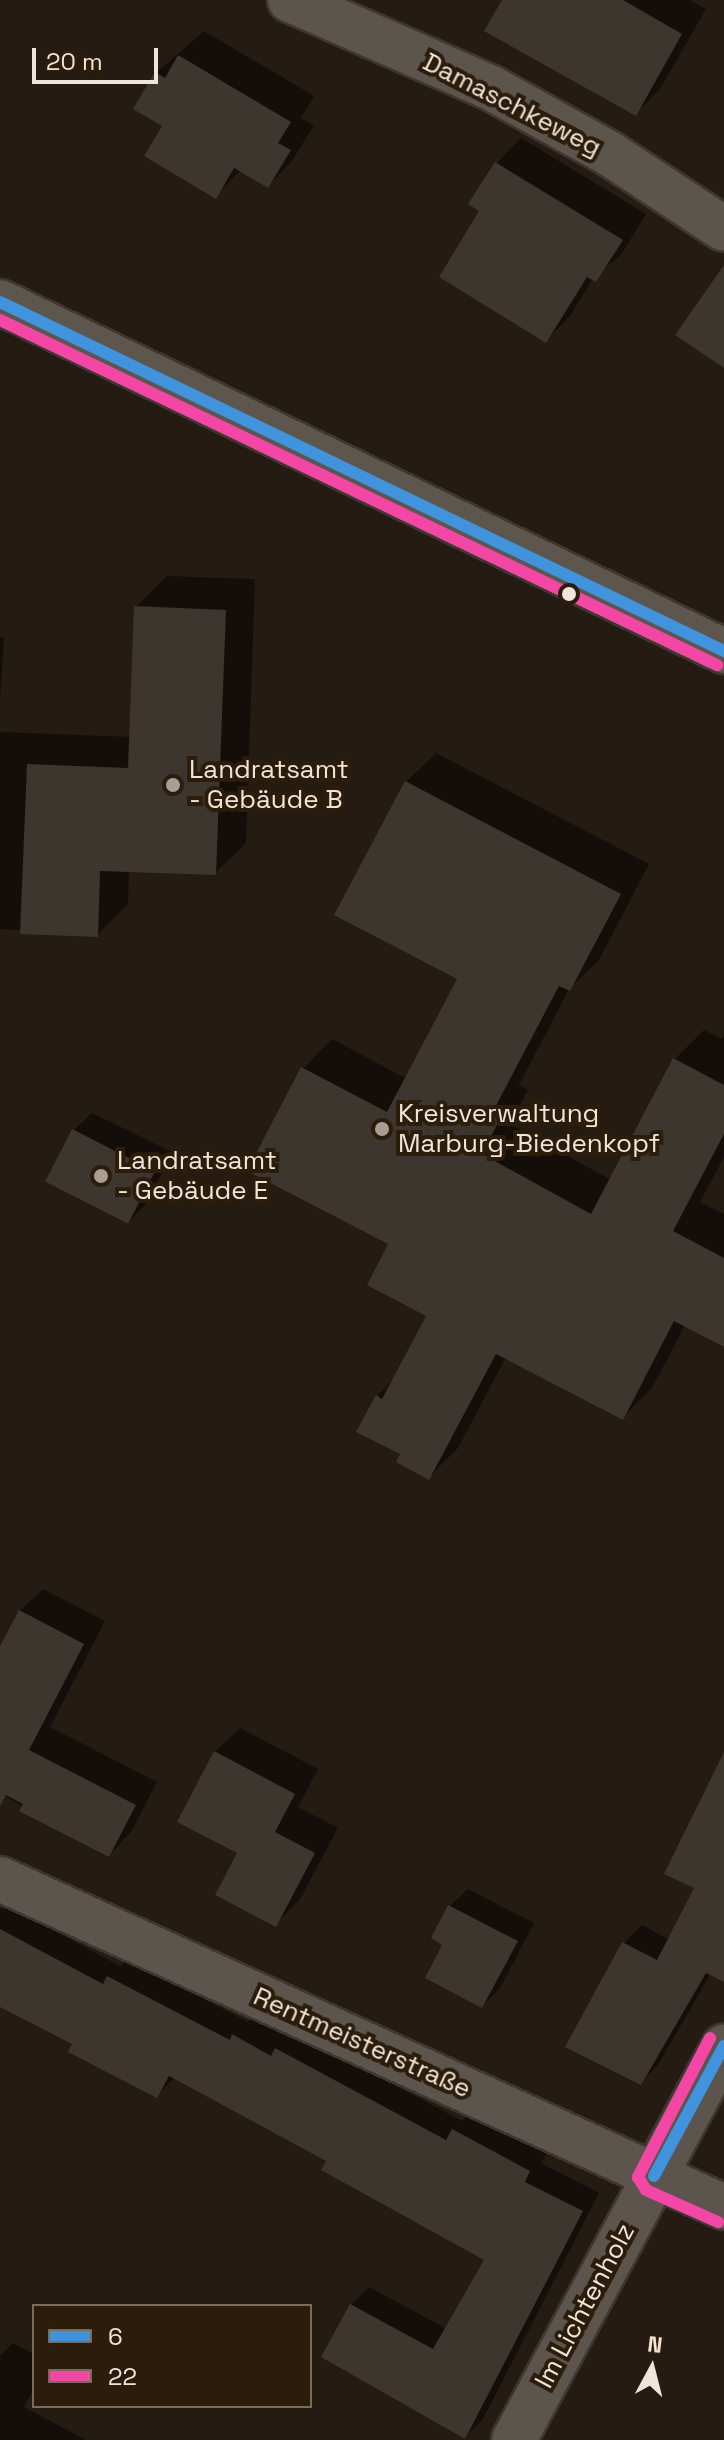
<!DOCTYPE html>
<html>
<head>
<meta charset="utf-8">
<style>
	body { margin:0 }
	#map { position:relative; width:724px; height:2440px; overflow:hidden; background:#241b12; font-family:"Space Grotesk",sans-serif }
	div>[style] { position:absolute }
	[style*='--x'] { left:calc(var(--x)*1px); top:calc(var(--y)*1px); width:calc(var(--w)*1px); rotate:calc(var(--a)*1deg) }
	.shadow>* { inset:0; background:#0007 }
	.building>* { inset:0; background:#3d362e; transform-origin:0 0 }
	.roads { filter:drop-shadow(2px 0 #3e3730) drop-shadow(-2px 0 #3e3730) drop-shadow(0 2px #3e3730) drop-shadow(0 -2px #3e3730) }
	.minor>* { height:44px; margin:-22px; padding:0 22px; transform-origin:22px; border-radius:22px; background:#5b554e }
	.secondary>* { height:44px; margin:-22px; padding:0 22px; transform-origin:22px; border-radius:22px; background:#5d564c }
	.bus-1>* { height:12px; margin:-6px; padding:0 6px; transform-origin:6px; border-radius:6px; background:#4094de }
	.bus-2>* { height:12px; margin:-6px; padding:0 6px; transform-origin:6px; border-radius:6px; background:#f346a5 }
	.dots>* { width:22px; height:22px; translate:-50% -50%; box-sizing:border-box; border:4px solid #2c1c0a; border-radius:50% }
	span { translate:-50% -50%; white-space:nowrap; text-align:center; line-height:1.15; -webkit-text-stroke:8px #2c1c0a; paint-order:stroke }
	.street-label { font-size:26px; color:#f0e5da }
	.poi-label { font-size:26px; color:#f0e5da }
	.left { translate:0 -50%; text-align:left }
	.legend { position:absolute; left:32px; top:2304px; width:280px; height:104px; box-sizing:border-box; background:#2c1c0a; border:2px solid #7a6c5d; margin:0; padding:10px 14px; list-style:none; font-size:24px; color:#f0e5da }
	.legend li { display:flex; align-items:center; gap:16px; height:40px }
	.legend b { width:40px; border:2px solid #7a6c5d }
	.north { position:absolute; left:612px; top:2328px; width:80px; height:80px; -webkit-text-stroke:6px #2c1c0a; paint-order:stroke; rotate:7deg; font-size:22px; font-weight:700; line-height:32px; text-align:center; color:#f0e5da }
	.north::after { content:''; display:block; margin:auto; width:28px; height:36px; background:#f0e5da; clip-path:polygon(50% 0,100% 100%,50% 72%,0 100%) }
	.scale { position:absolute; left:32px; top:48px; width:126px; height:36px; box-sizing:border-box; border:4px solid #f0e5da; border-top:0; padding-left:10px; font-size:24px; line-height:28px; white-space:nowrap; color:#f0e5da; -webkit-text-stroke:6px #2c1c0a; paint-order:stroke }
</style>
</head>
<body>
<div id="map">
	<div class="shadow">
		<div style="clip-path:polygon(504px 0,690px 0,706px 9px,660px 89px,636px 113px)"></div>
		<div style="clip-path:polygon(204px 31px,314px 96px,301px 118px,314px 125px,292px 161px,268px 186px,241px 170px,215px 196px,165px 125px,156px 73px)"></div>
		<div style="clip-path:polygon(521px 138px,646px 214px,621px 255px,593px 278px,570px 316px,546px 340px,482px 211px,471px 204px,497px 163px)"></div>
		<div style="clip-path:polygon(167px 576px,255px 579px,246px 843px,215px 873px,129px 870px,128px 904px,97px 935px,0 929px,0 732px,132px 737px,136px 607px)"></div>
		<div style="clip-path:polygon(0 637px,4px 637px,0 701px)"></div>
		<div style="clip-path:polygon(436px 753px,649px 864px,599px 960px,569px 989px,519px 1085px,528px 1090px,510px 1124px,611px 1180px,675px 1059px,704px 1030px,722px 1039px,724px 1035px,724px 1157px,700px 1202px,724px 1214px,724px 1345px,685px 1325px,652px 1388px,622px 1418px,506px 1357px,458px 1448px,429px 1477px,403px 1453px,377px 1396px,395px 1378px,428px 1316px,303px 1069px,332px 1039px,407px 1079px,460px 978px,406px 782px)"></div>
		<div style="clip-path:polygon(92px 1113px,172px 1152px,147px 1203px,129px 1221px,74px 1130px)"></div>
		<div style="clip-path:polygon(43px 1589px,105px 1621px,50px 1727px,157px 1782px,131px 1832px,109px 1855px,0 1793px,0 1650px,20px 1611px)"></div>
		<div style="clip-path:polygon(240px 1728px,318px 1769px,298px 1807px,338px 1828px,300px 1899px,276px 1924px,240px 1852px,215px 1752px)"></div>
		<div style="clip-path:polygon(724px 1782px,724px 1980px,711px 1973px,658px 2065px,640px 2083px,624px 1943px,642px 1925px,670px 1940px,697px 1887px)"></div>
		<div style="clip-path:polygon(468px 1889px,534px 1923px,500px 1988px,482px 2006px,445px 1944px,450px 1906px)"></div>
		<div style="clip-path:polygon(10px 1907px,120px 1966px,127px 1959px,248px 2022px,252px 2018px,289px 2038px,295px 2032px,462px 2121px,471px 2112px,547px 2153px,541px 2163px,599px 2193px,483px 2419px,465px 2437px,351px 2305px,369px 2287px,447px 2329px,487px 2259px,329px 2160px,175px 2077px,156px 2096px,75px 2043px,0 2005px,0 1909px)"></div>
		<div style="clip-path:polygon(13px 2343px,34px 2354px,34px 2388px,24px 2407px,86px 2440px,0 2440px,0 2356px)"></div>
	</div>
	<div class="building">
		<div style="clip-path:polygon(502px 0,623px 0,682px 34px,636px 116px,484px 31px)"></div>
		<div style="clip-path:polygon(178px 55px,291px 122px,278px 143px,291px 150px,268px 188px,234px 168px,216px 199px,144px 156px,162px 126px,133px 109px,155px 72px,165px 78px)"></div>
		<div style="clip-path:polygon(495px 162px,623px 240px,596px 282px,587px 277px,546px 343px,439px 277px,479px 211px,468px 204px)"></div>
		<div style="clip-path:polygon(724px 265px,724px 368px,675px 335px)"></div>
		<div style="clip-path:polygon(134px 606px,226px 610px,216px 875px,100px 871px,98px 937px,20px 934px,27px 764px,128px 768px)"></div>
		<div style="clip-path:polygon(405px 781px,621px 894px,570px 991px,559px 986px,491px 1115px,500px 1119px,482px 1154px,591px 1214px,673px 1058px,724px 1085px,724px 1134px,673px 1231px,724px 1258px,724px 1347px,674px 1321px,623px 1420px,496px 1354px,429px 1480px,396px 1462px,400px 1454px,356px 1432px,376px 1395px,382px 1399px,426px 1316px,367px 1285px,388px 1244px,247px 1171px,301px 1067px,387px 1112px,457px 979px,334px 915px)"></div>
		<div style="left:72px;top:1129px;width:93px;height:59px;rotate:27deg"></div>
		<div style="clip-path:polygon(19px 1610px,84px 1644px,29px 1750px,136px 1805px,109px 1857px,19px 1811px,23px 1804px,6px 1795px,0 1806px,0 1646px)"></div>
		<div style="clip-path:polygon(214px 1751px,295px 1794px,275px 1832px,315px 1853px,276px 1927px,215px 1895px,237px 1853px,177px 1822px)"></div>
		<div style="clip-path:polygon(724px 1752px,724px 1982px,706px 1973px,641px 2085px,565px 2047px,622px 1942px,657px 1960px,694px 1888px,664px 1874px)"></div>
		<div style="clip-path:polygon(448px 1905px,518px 1941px,482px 2008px,425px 1978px,442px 1945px,431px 1938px)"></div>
		<div style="clip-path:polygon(0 1929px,103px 1984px,107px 1976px,230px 2040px,232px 2034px,271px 2056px,275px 2048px,446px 2140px,452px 2129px,530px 2171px,525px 2182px,583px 2211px,465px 2439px,321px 2357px,350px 2304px,433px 2349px,484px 2260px,321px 2170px,326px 2161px,169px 2076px,157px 2098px,68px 2052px,72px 2044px,0 2007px)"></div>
	</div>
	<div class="roads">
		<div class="minor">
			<div style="--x:290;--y:0;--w:219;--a:23.6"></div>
			<div style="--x:491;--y:88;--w:136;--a:29"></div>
			<div style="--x:610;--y:154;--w:136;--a:33.3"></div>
			<div style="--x:0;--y:1879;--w:795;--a:24.37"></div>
			<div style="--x:514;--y:2440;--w:446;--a:-61.9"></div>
		</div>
		<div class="secondary">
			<div style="--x:0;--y:302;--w:804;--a:25.74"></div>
		</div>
	</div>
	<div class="bus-1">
		<div style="--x:0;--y:302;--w:804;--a:25.74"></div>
		<div style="--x:654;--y:2176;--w:148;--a:-61.7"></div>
	</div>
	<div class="bus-2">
		<div style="--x:0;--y:320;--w:796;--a:25.7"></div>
		<div style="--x:710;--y:2038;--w:157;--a:117.4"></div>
		<div style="--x:638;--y:2177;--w:15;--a:58"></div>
		<div style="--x:646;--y:2190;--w:79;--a:24"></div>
	</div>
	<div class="dots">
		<div style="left:569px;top:594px;background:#f0e5da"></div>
		<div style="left:173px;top:785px;background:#a99e94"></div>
		<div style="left:382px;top:1129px;background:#a99e94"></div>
		<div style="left:101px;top:1176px;background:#a99e94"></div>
	</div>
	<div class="street-label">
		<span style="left:512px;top:105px;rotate:27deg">Damaschkeweg</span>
		<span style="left:362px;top:2043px;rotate:24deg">Rentmeisterstraße</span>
		<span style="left:585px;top:2306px;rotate:-62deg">Im Lichtenholz</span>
	</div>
	<div class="poi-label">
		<span class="left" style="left:189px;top:785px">Landratsamt<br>- Gebäude B</span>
		<span class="left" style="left:398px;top:1129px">Kreisverwaltung<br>Marburg-Biedenkopf</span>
		<span class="left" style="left:117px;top:1176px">Landratsamt<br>- Gebäude E</span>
	</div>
	<ul class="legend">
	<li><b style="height:10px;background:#4094de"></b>6</li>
	<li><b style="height:10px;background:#f346a5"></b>22</li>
	</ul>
	<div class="north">N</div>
	<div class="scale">20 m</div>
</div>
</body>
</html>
